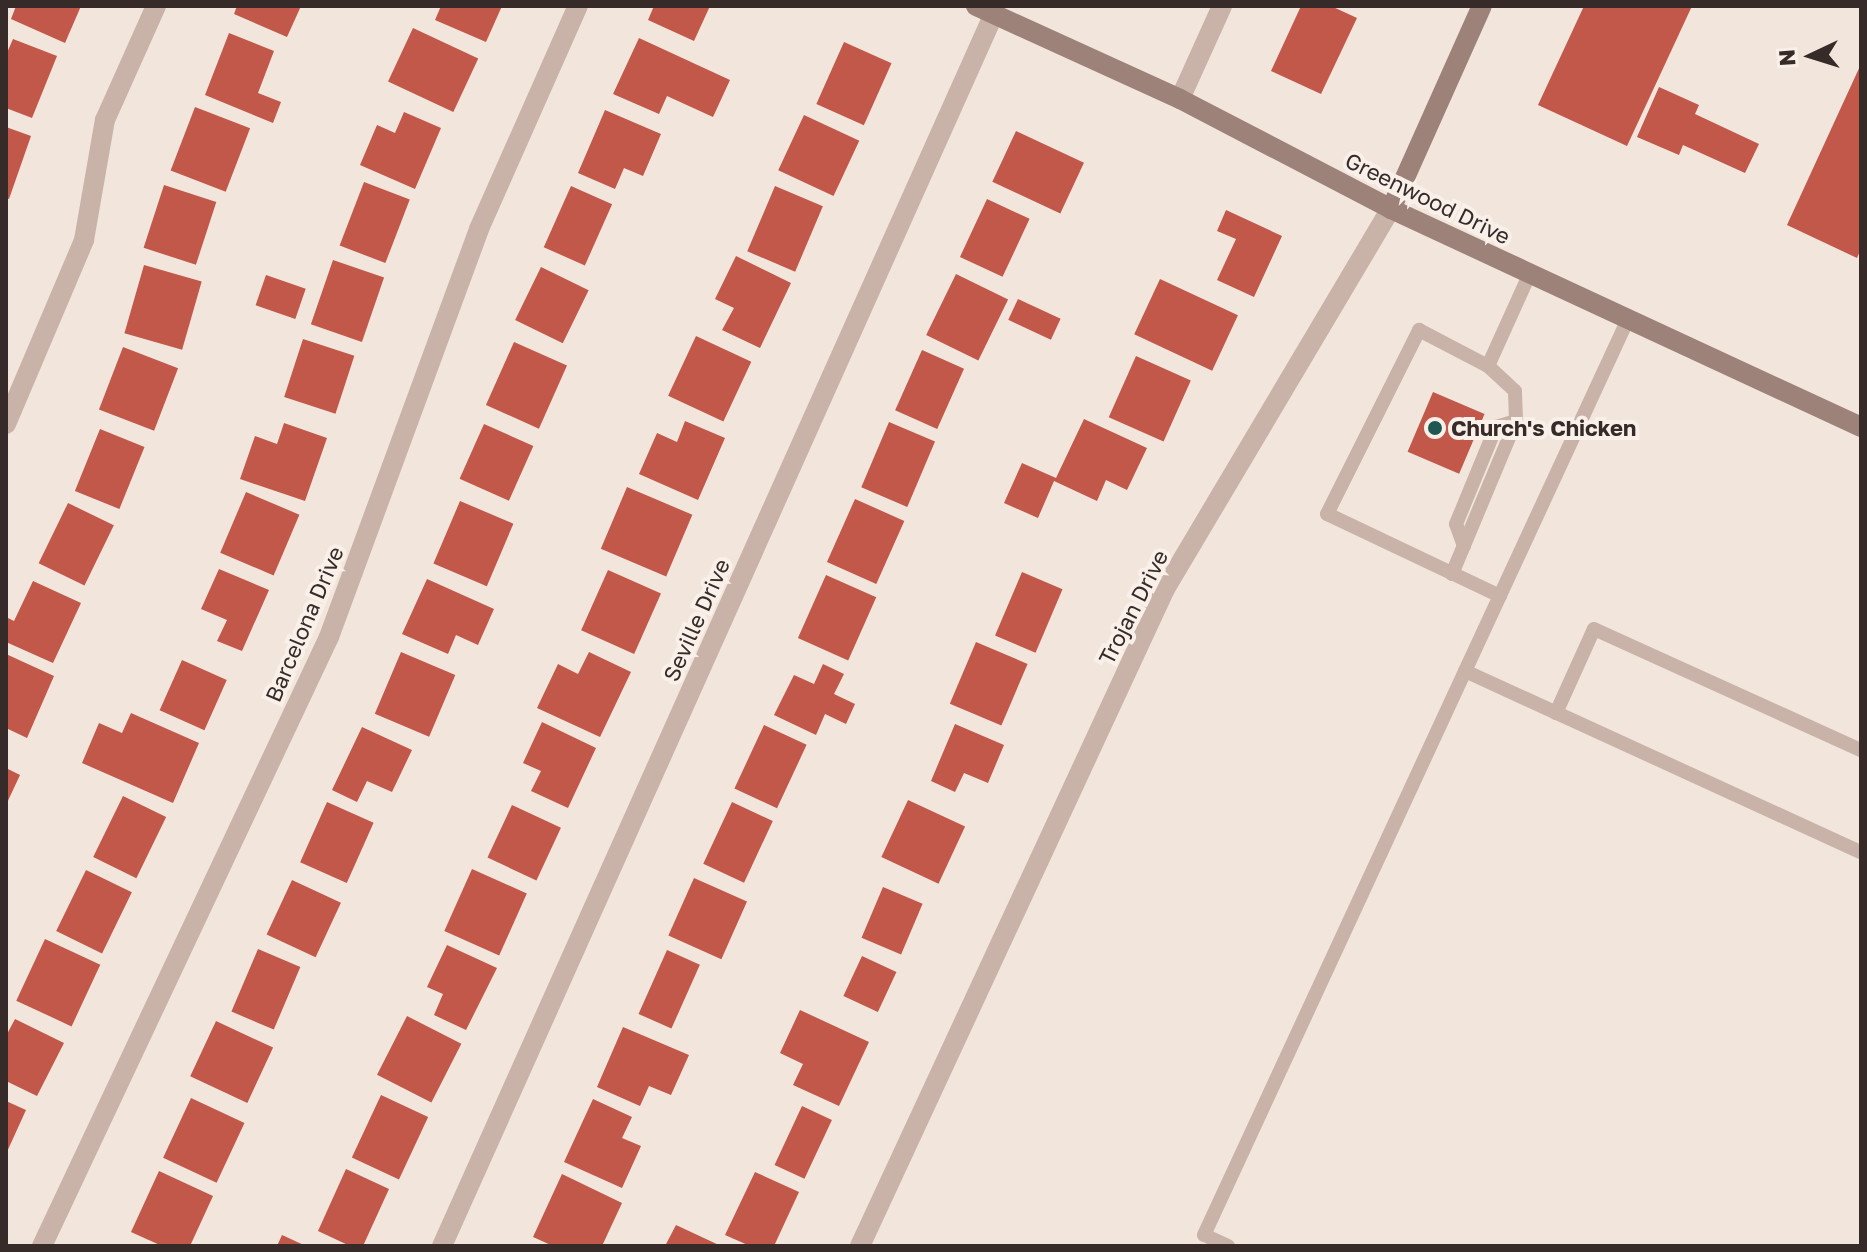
<!DOCTYPE html>
<html>
<head>
<meta charset="utf-8">
<style>
	body { margin:0 }
	#map { position:relative; width:1867px; height:1252px; overflow:hidden; background:#f1e5dc; font-family:"Golos Text",sans-serif }
	div>[style] { position:absolute }
	[style*='--x'] { left:calc(var(--x)*1px); top:calc(var(--y)*1px); width:calc(var(--w)*1px); rotate:calc(var(--a)*1deg) }
	.building>* { inset:0; background:#c2584a; transform-origin:0 0 }
	.lane>* { height:14px; margin:-7px; padding:0 7px; transform-origin:7px; border-radius:7px; background:#c9b3a9 }
	.street>* { height:20px; margin:-10px; padding:0 10px; transform-origin:10px; border-radius:10px; background:#c9b3a9 }
	.secondary>* { height:20px; margin:-10px; padding:0 10px; transform-origin:10px; border-radius:10px; background:#9d827a }
	.dots>* { width:22px; height:22px; translate:-50% -50%; box-sizing:border-box; border:4px solid #f9f0e9; border-radius:50% }
	span { translate:-50% -50%; white-space:nowrap; text-align:center; line-height:1.15; -webkit-text-stroke:8px #f9f0e9; paint-order:stroke }
	.street-label { font-size:22px; color:#362b28 }
	.poi-label { font-size:22px; color:#362b28; font-weight:700 }
	.left { translate:0 -50%; text-align:left }
	.frame { position:absolute; inset:0; border:8px solid #362b28; pointer-events:none }
	.north { position:absolute; left:1771px; top:16px; width:80px; height:80px; -webkit-text-stroke:6px #f9f0e9; paint-order:stroke; rotate:266deg; font-size:22px; font-weight:700; line-height:32px; text-align:center; color:#362b28 }
	.north::after { content:''; display:block; margin:auto; width:28px; height:36px; background:#362b28; clip-path:polygon(50% 0,100% 100%,50% 72%,0 100%) }
</style>
</head>
<body>
<div id="map">
	<div class="building">
		<div style="clip-path:polygon(16px 6px,81px 6px,65px 43px,11px 19px)"></div>
		<div style="clip-path:polygon(237px 6px,301px 6px,287px 37px,234px 14px)"></div>
		<div style="clip-path:polygon(441px 6px,502px 6px,486px 42px,435px 20px)"></div>
		<div style="clip-path:polygon(654px 6px,710px 6px,694px 41px,648px 20px)"></div>
		<div style="clip-path:polygon(1301px 6px,1331px 6px,1357px 18px,1321px 94px,1271px 71px)"></div>
		<div style="clip-path:polygon(1584px 6px,1692px 6px,1627px 146px,1538px 105px)"></div>
		<div style="left:413px;top:28px;width:72px;height:59px;rotate:25deg"></div>
		<div style="clip-path:polygon(229px 33px,274px 51px,258px 93px,281px 102px,273px 123px,205px 95px)"></div>
		<div style="clip-path:polygon(639px 38px,730px 80px,713px 117px,667px 96px,659px 114px,613px 94px)"></div>
		<div style="clip-path:polygon(13px 39px,57px 56px,32px 118px,6px 108px,6px 55px)"></div>
		<div style="left:844px;top:42px;width:52px;height:68px;rotate:24deg"></div>
		<div style="clip-path:polygon(1861px 64px,1861px 249px,1857px 258px,1787px 225px)"></div>
		<div style="clip-path:polygon(1659px 87px,1699px 105px,1695px 114px,1759px 144px,1745px 173px,1683px 145px,1679px 155px,1637px 137px)"></div>
		<div style="left:195px;top:107px;width:59px;height:68px;rotate:21deg"></div>
		<div style="clip-path:polygon(605px 110px,661px 134px,643px 176px,624px 168px,615px 189px,578px 173px)"></div>
		<div style="clip-path:polygon(404px 112px,441px 128px,415px 189px,360px 165px,377px 125px,395px 133px)"></div>
		<div style="left:804px;top:115px;width:61px;height:61px;rotate:25deg"></div>
		<div style="clip-path:polygon(6px 127px,31px 136px,9px 199px,6px 198px)"></div>
		<div style="left:1016px;top:131px;width:75px;height:56px;rotate:25deg"></div>
		<div style="left:364px;top:182px;width:49px;height:68px;rotate:21deg"></div>
		<div style="left:164px;top:185px;width:55px;height:66px;rotate:18deg"></div>
		<div style="left:571px;top:186px;width:45px;height:67px;rotate:24deg"></div>
		<div style="left:775px;top:186px;width:52px;height:71px;rotate:23deg"></div>
		<div style="left:987px;top:199px;width:47px;height:64px;rotate:25deg"></div>
		<div style="clip-path:polygon(1226px 210px,1282px 236px,1254px 297px,1217px 280px,1236px 239px,1217px 231px)"></div>
		<div style="clip-path:polygon(736px 256px,791px 283px,760px 348px,722px 330px,734px 308px,715px 299px)"></div>
		<div style="left:333px;top:260px;width:54px;height:68px;rotate:19deg"></div>
		<div style="left:144px;top:265px;width:60px;height:71px;rotate:16deg"></div>
		<div style="left:541px;top:267px;width:53px;height:59px;rotate:26deg"></div>
		<div style="left:956px;top:274px;width:58px;height:68px;rotate:26deg"></div>
		<div style="left:266px;top:275px;width:42px;height:32px;rotate:19deg"></div>
		<div style="left:1160px;top:279px;width:86px;height:61px;rotate:25deg"></div>
		<div style="left:1018px;top:299px;width:47px;height:23px;rotate:25deg"></div>
		<div style="left:696px;top:336px;width:61px;height:66px;rotate:25deg"></div>
		<div style="left:303px;top:339px;width:54px;height:61px;rotate:18deg"></div>
		<div style="left:514px;top:342px;width:58px;height:69px;rotate:24deg"></div>
		<div style="left:123px;top:347px;width:59px;height:67px;rotate:21deg"></div>
		<div style="left:922px;top:350px;width:46px;height:66px;rotate:24deg"></div>
		<div style="left:1136px;top:356px;width:60px;height:67px;rotate:24deg"></div>
		<div style="left:1433px;top:392px;width:56px;height:65px;rotate:23deg"></div>
		<div style="clip-path:polygon(1084px 419px,1147px 448px,1127px 490px,1106px 480px,1097px 501px,1054px 481px,1038px 518px,1004px 503px,1022px 463px,1056px 478px)"></div>
		<div style="clip-path:polygon(685px 421px,725px 438px,698px 500px,639px 474px,657px 433px,677px 442px)"></div>
		<div style="left:889px;top:422px;width:50px;height:71px;rotate:23deg"></div>
		<div style="clip-path:polygon(284px 423px,327px 438px,305px 501px,240px 479px,255px 436px,277px 444px)"></div>
		<div style="left:484px;top:424px;width:54px;height:60px;rotate:24deg"></div>
		<div style="left:100px;top:429px;width:48px;height:67px;rotate:22deg"></div>
		<div style="left:627px;top:487px;width:71px;height:67px;rotate:23deg"></div>
		<div style="left:246px;top:492px;width:58px;height:66px;rotate:23deg"></div>
		<div style="left:855px;top:499px;width:54px;height:69px;rotate:24deg"></div>
		<div style="left:460px;top:501px;width:58px;height:68px;rotate:23deg"></div>
		<div style="left:68px;top:503px;width:51px;height:67px;rotate:26deg"></div>
		<div style="clip-path:polygon(219px 569px,269px 590px,242px 651px,217px 641px,227px 620px,201px 609px)"></div>
		<div style="left:608px;top:570px;width:58px;height:66px;rotate:24deg"></div>
		<div style="left:1022px;top:572px;width:44px;height:69px;rotate:23deg"></div>
		<div style="left:826px;top:575px;width:55px;height:69px;rotate:24deg"></div>
		<div style="clip-path:polygon(427px 579px,494px 609px,478px 645px,456px 635px,448px 654px,402px 634px)"></div>
		<div style="clip-path:polygon(33px 581px,81px 603px,53px 663px,6px 642px,6px 617px,14px 621px)"></div>
		<div style="left:976px;top:642px;width:56px;height:67px;rotate:23deg"></div>
		<div style="left:401px;top:652px;width:59px;height:67px;rotate:23deg"></div>
		<div style="clip-path:polygon(589px 652px,631px 672px,600px 737px,537px 708px,558px 664px,578px 674px)"></div>
		<div style="clip-path:polygon(6px 654px,54px 676px,27px 738px,6px 728px)"></div>
		<div style="left:182px;top:660px;width:49px;height:55px;rotate:24deg"></div>
		<div style="clip-path:polygon(823px 664px,844px 674px,834px 694px,855px 704px,846px 724px,825px 714px,816px 735px,774px 715px,794px 675px,814px 684px)"></div>
		<div style="clip-path:polygon(131px 713px,199px 743px,173px 803px,82px 763px,99px 723px,122px 733px)"></div>
		<div style="clip-path:polygon(542px 722px,596px 748px,568px 808px,531px 791px,541px 771px,523px 763px)"></div>
		<div style="clip-path:polygon(955px 724px,1004px 745px,988px 783px,964px 773px,955px 792px,931px 781px)"></div>
		<div style="left:764px;top:725px;width:47px;height:70px;rotate:25deg"></div>
		<div style="clip-path:polygon(362px 727px,412px 750px,392px 792px,367px 781px,357px 802px,332px 790px)"></div>
		<div style="clip-path:polygon(6px 768px,20px 775px,6px 805px)"></div>
		<div style="left:123px;top:796px;width:48px;height:68px;rotate:26deg"></div>
		<div style="left:908px;top:800px;width:63px;height:63px;rotate:25deg"></div>
		<div style="left:327px;top:802px;width:51px;height:66px;rotate:24deg"></div>
		<div style="left:732px;top:802px;width:45px;height:68px;rotate:25deg"></div>
		<div style="left:512px;top:805px;width:54px;height:58px;rotate:25deg"></div>
		<div style="left:472px;top:869px;width:60px;height:68px;rotate:24deg"></div>
		<div style="left:86px;top:870px;width:51px;height:68px;rotate:26deg"></div>
		<div style="left:694px;top:878px;width:58px;height:63px;rotate:24deg"></div>
		<div style="left:292px;top:880px;width:54px;height:60px;rotate:25deg"></div>
		<div style="left:883px;top:887px;width:43px;height:55px;rotate:23deg"></div>
		<div style="left:45px;top:939px;width:61px;height:68px;rotate:25deg"></div>
		<div style="clip-path:polygon(447px 945px,497px 968px,466px 1030px,434px 1015px,443px 994px,427px 987px)"></div>
		<div style="left:258px;top:949px;width:46px;height:68px;rotate:23deg"></div>
		<div style="left:667px;top:950px;width:36px;height:70px;rotate:24deg"></div>
		<div style="left:862px;top:956px;width:38px;height:44px;rotate:25deg"></div>
		<div style="clip-path:polygon(800px 1010px,869px 1042px,839px 1106px,793px 1085px,803px 1064px,780px 1053px)"></div>
		<div style="left:407px;top:1016px;width:61px;height:66px;rotate:27deg"></div>
		<div style="clip-path:polygon(15px 1019px,64px 1043px,37px 1096px,6px 1081px,6px 1036px)"></div>
		<div style="left:216px;top:1021px;width:63px;height:61px;rotate:25deg"></div>
		<div style="clip-path:polygon(623px 1027px,689px 1055px,671px 1095px,649px 1086px,640px 1106px,597px 1087px)"></div>
		<div style="left:381px;top:1095px;width:52px;height:69px;rotate:25deg"></div>
		<div style="left:191px;top:1098px;width:59px;height:66px;rotate:25deg"></div>
		<div style="clip-path:polygon(593px 1099px,632px 1117px,622px 1138px,641px 1146px,622px 1188px,564px 1162px)"></div>
		<div style="clip-path:polygon(6px 1101px,26px 1110px,6px 1154px)"></div>
		<div style="left:802px;top:1106px;width:33px;height:65px;rotate:25deg"></div>
		<div style="clip-path:polygon(346px 1169px,389px 1189px,363px 1246px,350px 1246px,318px 1231px)"></div>
		<div style="clip-path:polygon(159px 1171px,213px 1196px,190px 1246px,162px 1246px,131px 1232px)"></div>
		<div style="clip-path:polygon(755px 1172px,799px 1192px,774px 1246px,750px 1246px,725px 1235px)"></div>
		<div style="clip-path:polygon(562px 1174px,622px 1203px,602px 1246px,553px 1246px,533px 1237px)"></div>
		<div style="clip-path:polygon(676px 1225px,721px 1246px,665px 1246px)"></div>
		<div style="clip-path:polygon(282px 1235px,306px 1246px,277px 1246px)"></div>
	</div>
	<div class="lane">
		<div style="--x:1464;--y:546;--w:23;--a:-110"></div>
		<div style="--x:1456;--y:524;--w:105;--a:-67.6"></div>
		<div style="--x:1496;--y:427;--w:21;--a:-17"></div>
		<div style="--x:1452;--y:574;--w:166;--a:-67.3"></div>
		<div style="--x:1516;--y:421;--w:30;--a:-92"></div>
		<div style="--x:1515;--y:391;--w:37;--a:-137"></div>
		<div style="--x:1500;--y:596;--w:191;--a:-154.6"></div>
		<div style="--x:1327;--y:514;--w:206;--a:-63.4"></div>
		<div style="--x:1419;--y:330;--w:78;--a:27.6"></div>
		<div style="--x:1488;--y:366;--w:102;--a:-65.7"></div>
		<div style="--x:1465;--y:671;--w:435;--a:24.6"></div>
		<div style="--x:1556;--y:713;--w:92;--a:-65.7"></div>
		<div style="--x:1594;--y:629;--w:293;--a:24.4"></div>
		<div style="--x:1228;--y:1246;--w:26;--a:-155"></div>
		<div style="--x:1204;--y:1235;--w:1009;--a:-65.16"></div>
	</div>
	<div class="street">
		<div style="--x:1180;--y:99;--w:102;--a:-65.7"></div>
		<div style="--x:6;--y:424;--w:200;--a:-67"></div>
		<div style="--x:84;--y:240;--w:122;--a:-80.1"></div>
		<div style="--x:105;--y:120;--w:125;--a:-65.9"></div>
		<div style="--x:42;--y:1246;--w:673;--a:-64.77"></div>
		<div style="--x:329;--y:637;--w:435;--a:-69.8"></div>
		<div style="--x:479;--y:229;--w:244;--a:-66.1"></div>
		<div style="--x:442;--y:1246;--w:1350;--a:-65.87"></div>
		<div style="--x:860;--y:1246;--w:724;--a:-65.1"></div>
		<div style="--x:1165;--y:589;--w:442;--a:-59.3"></div>
	</div>
	<div class="secondary">
		<div style="--x:976;--y:6;--w:224;--a:24.5"></div>
		<div style="--x:1180;--y:99;--w:238;--a:27.5"></div>
		<div style="--x:1391;--y:209;--w:518;--a:24.88"></div>
		<div style="--x:1391;--y:209;--w:222;--a:-65.9"></div>
	</div>
	<div class="dots">
		<div style="left:1435px;top:428px;background:#1f5753"></div>
	</div>
	<div class="street-label">
		<span style="left:1428px;top:198px;rotate:26deg">Greenwood Drive</span>
		<span style="left:1133px;top:607px;rotate:-63deg">Trojan Drive</span>
		<span style="left:696px;top:620px;rotate:-66deg">Seville Drive</span>
		<span style="left:304px;top:624px;rotate:-67deg">Barcelona Drive</span>
	</div>
	<div class="poi-label">
		<span class="left" style="left:1451px;top:428px">Church's Chicken</span>
	</div>
	<div class="frame"></div>
	<div class="north">N</div>
</div>
</body>
</html>
